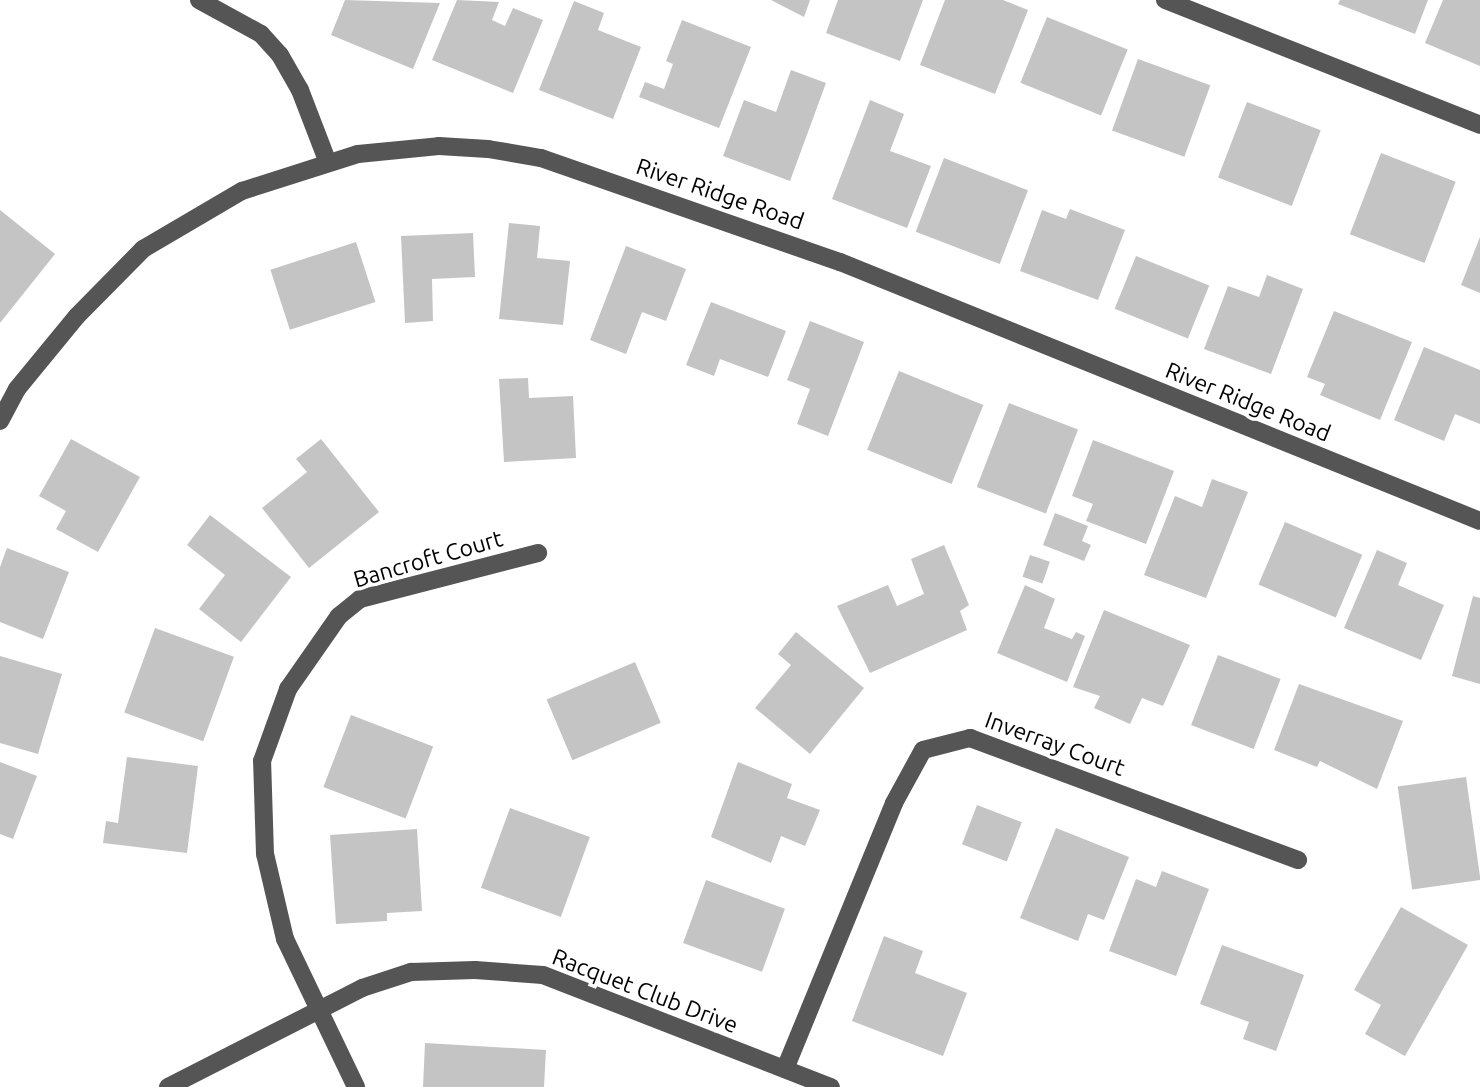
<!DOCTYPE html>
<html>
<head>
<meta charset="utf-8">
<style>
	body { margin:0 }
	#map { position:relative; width:1480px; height:1087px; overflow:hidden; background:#fff; font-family:Ubuntu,sans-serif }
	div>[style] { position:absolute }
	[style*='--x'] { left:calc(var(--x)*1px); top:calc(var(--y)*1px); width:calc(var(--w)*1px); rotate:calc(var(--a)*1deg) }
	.building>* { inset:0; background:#c4c4c4; transform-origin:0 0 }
	.minor>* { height:18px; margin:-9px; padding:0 9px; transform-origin:9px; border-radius:9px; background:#555 }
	span { translate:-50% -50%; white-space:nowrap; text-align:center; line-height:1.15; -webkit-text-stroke:7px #fff; paint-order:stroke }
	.street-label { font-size:23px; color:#000 }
</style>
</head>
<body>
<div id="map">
	<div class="building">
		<div style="clip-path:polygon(345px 0,440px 3px,413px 69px,331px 35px)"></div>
		<div style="clip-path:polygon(457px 0,499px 2px,492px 20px,505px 26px,513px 8px,543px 20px,513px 93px,432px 60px)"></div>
		<div style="clip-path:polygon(771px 0,810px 0,804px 17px)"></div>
		<div style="clip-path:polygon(838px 0,923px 0,900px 61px,826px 33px)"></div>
		<div style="clip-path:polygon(945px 0,1003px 0,1028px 10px,995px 94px,920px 65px)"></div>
		<div style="clip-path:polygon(1340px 0,1428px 0,1415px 34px,1338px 4px)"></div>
		<div style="clip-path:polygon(1443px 0,1480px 0,1480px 66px,1425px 43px)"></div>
		<div style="clip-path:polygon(574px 1px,604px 13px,598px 30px,641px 47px,613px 119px,539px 90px)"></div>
		<div style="left:1047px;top:17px;width:87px;height:71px;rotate:22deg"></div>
		<div style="clip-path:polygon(682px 20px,751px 47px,719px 128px,639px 97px,645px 82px,664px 89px,673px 64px,666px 61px)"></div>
		<div style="left:1138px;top:59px;width:77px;height:76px;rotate:20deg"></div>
		<div style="clip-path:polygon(791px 70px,826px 83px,790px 181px,723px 156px,744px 100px,776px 112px)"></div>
		<div style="clip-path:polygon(870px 100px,904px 114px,890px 151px,931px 166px,907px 228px,832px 199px)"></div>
		<div style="left:1247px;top:102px;width:79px;height:81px;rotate:21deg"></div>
		<div style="left:1381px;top:153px;width:80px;height:87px;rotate:21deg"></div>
		<div style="left:944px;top:158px;width:90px;height:79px;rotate:21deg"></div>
		<div style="clip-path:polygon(1070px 209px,1125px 230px,1098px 300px,1020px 271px,1042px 210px,1066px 219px)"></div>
		<div style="clip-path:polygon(0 210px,55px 254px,0 323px)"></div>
		<div style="clip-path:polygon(509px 223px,540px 226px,537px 258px,570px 261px,563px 325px,499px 319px)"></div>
		<div style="clip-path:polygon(473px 233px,475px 277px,432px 279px,433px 321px,405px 323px,401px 236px)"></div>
		<div style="clip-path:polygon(1480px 237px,1480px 293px,1461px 285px)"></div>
		<div style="left:356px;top:242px;width:63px;height:90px;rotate:72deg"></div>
		<div style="clip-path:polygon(626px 246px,686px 269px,666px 321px,642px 312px,626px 354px,590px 340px)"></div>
		<div style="left:1136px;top:256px;width:79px;height:57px;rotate:22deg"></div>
		<div style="clip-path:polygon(1267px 275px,1303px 289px,1271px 374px,1204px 349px,1228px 286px,1259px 297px)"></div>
		<div style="clip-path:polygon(711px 302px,786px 331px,768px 377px,720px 359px,714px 376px,686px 365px)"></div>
		<div style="clip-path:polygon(1334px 311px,1412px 342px,1380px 420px,1320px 395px,1325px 384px,1307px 377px)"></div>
		<div style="clip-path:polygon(810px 321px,864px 342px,828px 436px,797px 424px,810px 389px,787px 380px)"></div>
		<div style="clip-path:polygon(1424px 347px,1480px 370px,1480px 424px,1455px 414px,1444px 441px,1394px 420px)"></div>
		<div style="left:899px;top:371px;width:91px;height:85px;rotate:22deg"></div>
		<div style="clip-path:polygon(528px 378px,529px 398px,573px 396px,576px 458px,504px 462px,499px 379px)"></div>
		<div style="left:1009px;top:403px;width:74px;height:90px;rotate:21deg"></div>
		<div style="clip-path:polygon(71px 439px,140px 477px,98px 552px,56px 529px,66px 511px,39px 496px)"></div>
		<div style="clip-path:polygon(321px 439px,379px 512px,309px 568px,262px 508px,307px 472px,296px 459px)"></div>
		<div style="clip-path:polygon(1093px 440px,1174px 471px,1146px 544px,1086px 521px,1093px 504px,1072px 496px)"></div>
		<div style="clip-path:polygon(1212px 479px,1248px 492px,1206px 598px,1144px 575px,1175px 496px,1202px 507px)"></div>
		<div style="clip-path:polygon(1055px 513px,1088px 526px,1082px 541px,1091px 545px,1084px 561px,1043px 545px)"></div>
		<div style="clip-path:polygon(210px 515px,291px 577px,241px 642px,199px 609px,225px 575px,187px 545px)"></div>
		<div style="left:1285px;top:522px;width:84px;height:68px;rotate:23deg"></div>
		<div style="clip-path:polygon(944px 545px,969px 605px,960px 611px,967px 630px,870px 673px,837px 606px,888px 585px,897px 606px,924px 594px,911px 559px)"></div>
		<div style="clip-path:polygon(7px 548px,69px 572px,43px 639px,0 622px,0 567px)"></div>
		<div style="clip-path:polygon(1377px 550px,1407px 563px,1398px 585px,1444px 605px,1421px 660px,1344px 628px)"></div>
		<div style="left:1030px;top:555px;width:21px;height:23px;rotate:19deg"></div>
		<div style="clip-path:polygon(1025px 585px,1055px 599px,1044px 628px,1072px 639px,1076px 632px,1085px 636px,1067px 682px,997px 653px)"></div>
		<div style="clip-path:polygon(1473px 596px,1480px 598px,1480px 684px,1452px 676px)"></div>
		<div style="clip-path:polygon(1104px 610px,1190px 645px,1163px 706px,1142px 698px,1130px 724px,1094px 708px,1100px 696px,1073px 687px)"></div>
		<div style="left:155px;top:628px;width:84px;height:90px;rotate:20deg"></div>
		<div style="clip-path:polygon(796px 632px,864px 688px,810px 754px,755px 708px,791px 665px,778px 654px)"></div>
		<div style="left:1218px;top:655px;width:67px;height:75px;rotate:21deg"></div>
		<div style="clip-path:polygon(0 656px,62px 674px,38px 754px,0 743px)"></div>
		<div style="left:635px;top:662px;width:66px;height:96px;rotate:67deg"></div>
		<div style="clip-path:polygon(1299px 684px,1403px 721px,1377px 789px,1320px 761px,1317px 767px,1274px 750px)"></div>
		<div style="left:351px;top:715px;width:88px;height:77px;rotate:21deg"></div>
		<div style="clip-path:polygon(127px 757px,198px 766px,187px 853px,103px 843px,106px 821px,118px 823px)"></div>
		<div style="clip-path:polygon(0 762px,37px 776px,13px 839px,0 834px)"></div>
		<div style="clip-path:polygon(738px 762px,792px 784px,787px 798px,820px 810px,805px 846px,781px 836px,771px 863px,711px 837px)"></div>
		<div style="left:1466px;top:777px;width:104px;height:69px;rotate:82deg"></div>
		<div style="left:977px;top:805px;width:48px;height:42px;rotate:21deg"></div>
		<div style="left:510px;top:808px;width:85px;height:85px;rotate:20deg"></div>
		<div style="clip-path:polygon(1056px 828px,1129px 857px,1104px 920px,1088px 914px,1078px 941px,1020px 918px)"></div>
		<div style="clip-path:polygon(417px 829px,422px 911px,387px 913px,387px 921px,336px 924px,330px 835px)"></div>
		<div style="clip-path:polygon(1162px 871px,1209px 889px,1176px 976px,1109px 951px,1136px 879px,1156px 887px)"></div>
		<div style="left:706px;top:880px;width:84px;height:67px;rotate:20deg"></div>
		<div style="clip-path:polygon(1401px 907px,1468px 945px,1405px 1056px,1365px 1034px,1381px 1005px,1354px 990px)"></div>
		<div style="clip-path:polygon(884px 936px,923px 951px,915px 973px,967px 993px,943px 1056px,852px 1021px)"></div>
		<div style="clip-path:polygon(1222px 945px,1304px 975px,1276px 1051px,1243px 1039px,1249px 1022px,1200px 1004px)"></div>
		<div style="clip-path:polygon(425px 1043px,546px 1050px,544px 1087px,423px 1087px)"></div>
	</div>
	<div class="minor">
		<div style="--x:199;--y:0;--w:71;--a:28.7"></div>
		<div style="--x:261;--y:34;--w:28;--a:48"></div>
		<div style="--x:280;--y:55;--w:40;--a:60.3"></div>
		<div style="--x:300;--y:90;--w:78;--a:69"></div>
		<div style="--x:1165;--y:0;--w:339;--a:21.6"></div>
		<div style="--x:0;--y:421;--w:36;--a:-62"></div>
		<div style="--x:17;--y:389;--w:94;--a:-50.6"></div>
		<div style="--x:77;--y:316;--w:94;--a:-45.4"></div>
		<div style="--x:143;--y:249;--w:115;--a:-30.4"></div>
		<div style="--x:242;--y:191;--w:122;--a:-17.7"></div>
		<div style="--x:358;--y:154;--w:81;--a:-5.6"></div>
		<div style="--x:439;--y:146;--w:49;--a:3.5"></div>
		<div style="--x:488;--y:149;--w:54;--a:9.6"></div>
		<div style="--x:541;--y:158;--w:317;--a:19.2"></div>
		<div style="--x:840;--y:262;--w:690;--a:22.03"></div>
		<div style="--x:785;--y:1069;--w:287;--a:-67.7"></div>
		<div style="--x:894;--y:803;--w:60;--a:-61.3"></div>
		<div style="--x:923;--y:750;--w:49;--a:-14.3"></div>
		<div style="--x:970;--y:738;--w:350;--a:20.4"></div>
		<div style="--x:168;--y:1087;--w:218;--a:-27"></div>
		<div style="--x:362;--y:988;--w:52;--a:-18.1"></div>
		<div style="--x:411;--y:972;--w:64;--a:-1.8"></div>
		<div style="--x:475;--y:970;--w:68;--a:4.2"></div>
		<div style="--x:543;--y:975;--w:309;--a:21.3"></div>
		<div style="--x:356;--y:1087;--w:164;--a:-115.6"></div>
		<div style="--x:285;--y:939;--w:87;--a:-103.2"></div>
		<div style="--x:265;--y:854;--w:93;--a:-91.8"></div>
		<div style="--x:262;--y:761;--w:77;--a:-70.1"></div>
		<div style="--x:288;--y:689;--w:89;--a:-55.1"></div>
		<div style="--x:339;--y:616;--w:27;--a:-39"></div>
		<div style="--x:360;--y:599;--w:184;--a:-14.5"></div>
	</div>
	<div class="street-label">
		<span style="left:720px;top:194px;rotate:19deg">River Ridge Road</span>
		<span style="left:1248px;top:402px;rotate:22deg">River Ridge Road</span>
		<span style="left:428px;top:559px;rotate:-16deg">Bancroft Court</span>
		<span style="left:1055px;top:744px;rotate:20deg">Inverray Court</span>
		<span style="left:645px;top:991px;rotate:21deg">Racquet Club Drive</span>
	</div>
</div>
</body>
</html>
